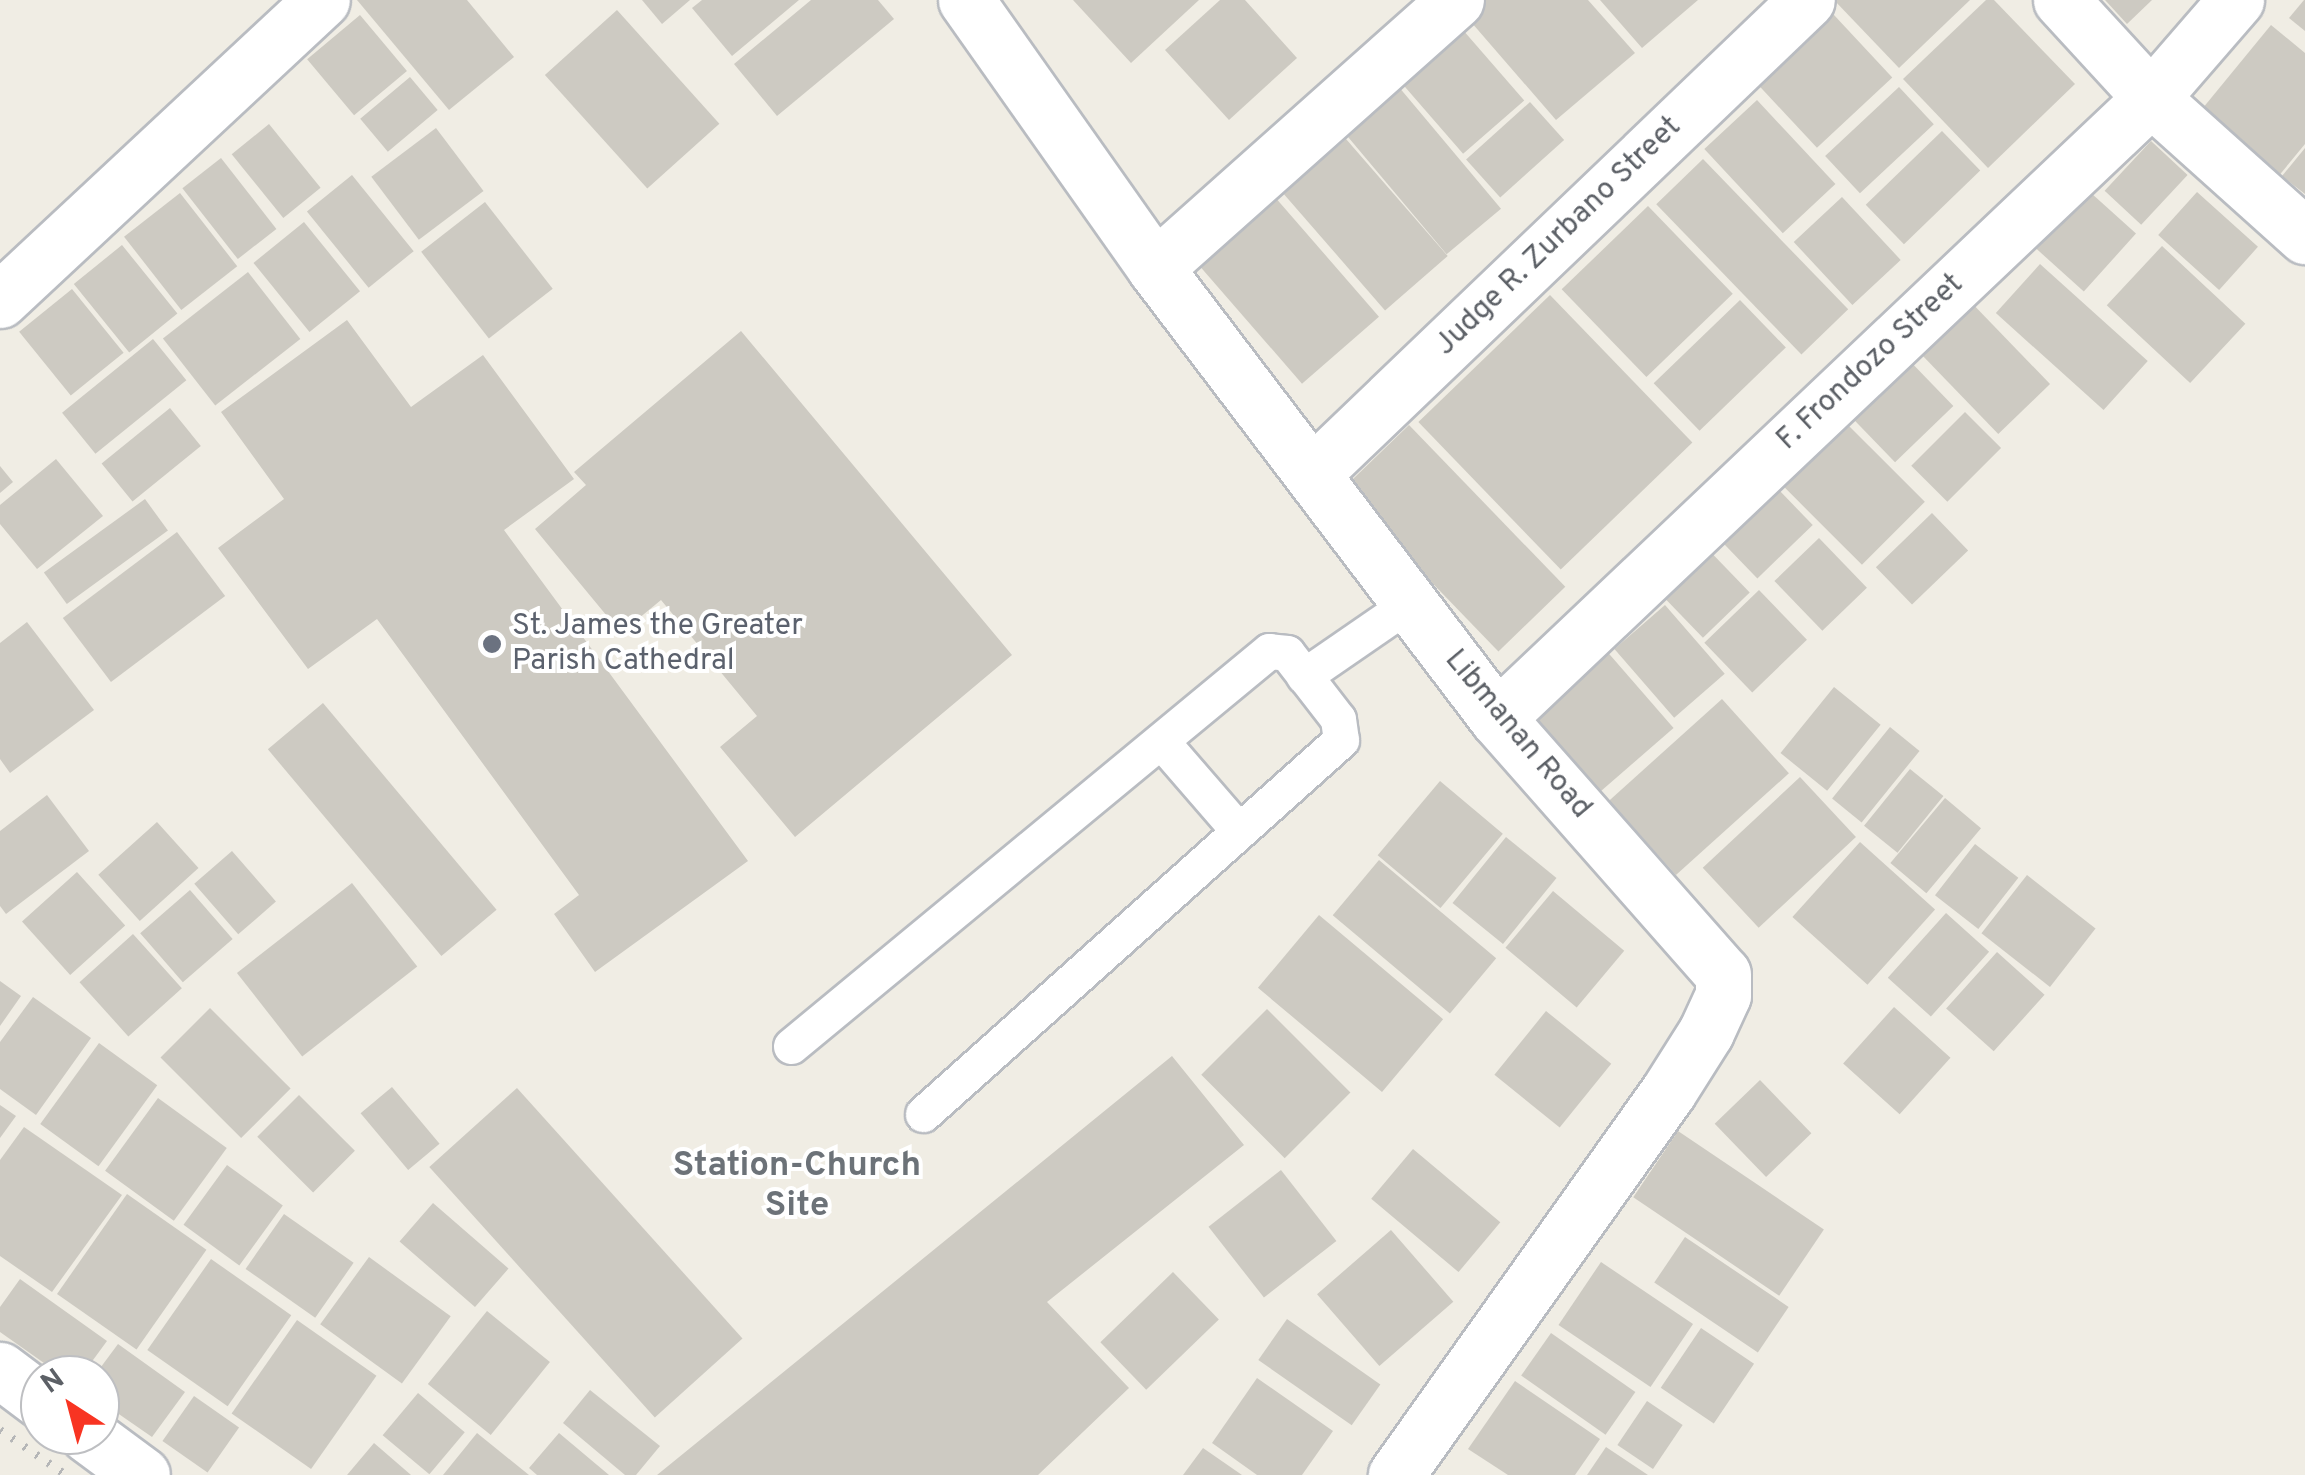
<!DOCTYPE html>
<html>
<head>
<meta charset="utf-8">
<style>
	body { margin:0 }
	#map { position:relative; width:2305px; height:1475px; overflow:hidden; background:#f0ede4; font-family:Overpass,sans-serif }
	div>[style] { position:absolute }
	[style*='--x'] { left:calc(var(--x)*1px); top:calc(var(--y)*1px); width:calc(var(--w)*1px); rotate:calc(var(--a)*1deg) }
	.building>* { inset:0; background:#cdcac2; transform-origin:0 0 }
	.roads { filter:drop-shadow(2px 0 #b9bcc1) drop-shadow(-2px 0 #b9bcc1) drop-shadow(0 2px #b9bcc1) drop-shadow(0 -2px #b9bcc1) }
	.lane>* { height:35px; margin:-17.5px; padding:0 17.5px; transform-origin:17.5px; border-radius:17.5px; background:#fff }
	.street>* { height:55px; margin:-27.5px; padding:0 27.5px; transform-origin:27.5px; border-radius:27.5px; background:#fff }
	.secondary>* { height:55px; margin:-27.5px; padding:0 27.5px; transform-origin:27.5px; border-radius:27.5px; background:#fff }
	.rail>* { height:8px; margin-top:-4px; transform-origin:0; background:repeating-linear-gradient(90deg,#b5b6b7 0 2.5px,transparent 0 14.5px) }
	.dots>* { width:28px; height:28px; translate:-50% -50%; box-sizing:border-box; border:5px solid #fff; border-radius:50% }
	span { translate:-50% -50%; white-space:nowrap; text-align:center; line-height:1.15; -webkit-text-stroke:8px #fff; paint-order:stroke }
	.street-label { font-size:30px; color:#5c6066 }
	.worship-label { font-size:30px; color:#5b616d }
	.left { translate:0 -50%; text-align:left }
	.quarter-label { font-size:35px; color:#6c7278; font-weight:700 }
	.north { position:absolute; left:20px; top:1355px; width:100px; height:100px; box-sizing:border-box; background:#fff; border:2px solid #bebfc2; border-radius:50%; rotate:324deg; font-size:28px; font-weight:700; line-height:40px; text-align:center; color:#5c6066 }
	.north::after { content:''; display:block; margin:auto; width:35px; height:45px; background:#f83422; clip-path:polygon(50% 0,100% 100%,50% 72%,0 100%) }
</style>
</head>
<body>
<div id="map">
	<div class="building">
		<div style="clip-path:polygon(357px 0,467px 0,514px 57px,449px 110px)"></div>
		<div style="clip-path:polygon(642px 0,690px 0,662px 24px)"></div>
		<div style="clip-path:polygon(702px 0,799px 0,732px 56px,692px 8px)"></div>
		<div style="clip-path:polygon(811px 0,878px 0,894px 19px,777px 116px,734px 64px)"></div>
		<div style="clip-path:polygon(1073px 0,1199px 0,1131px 63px)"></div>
		<div style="clip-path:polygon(1220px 0,1245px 0,1297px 58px,1229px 120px,1165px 50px)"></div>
		<div style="clip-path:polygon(1483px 0,1588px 0,1635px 53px,1556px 120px,1465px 15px)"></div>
		<div style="clip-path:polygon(1600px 0,1698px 0,1642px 48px)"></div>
		<div style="left:1820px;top:0;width:106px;height:103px;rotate:47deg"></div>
		<div style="clip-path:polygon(1834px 0,1970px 0,1899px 68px)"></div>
		<div style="clip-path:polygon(1986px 0,1994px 0,2075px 84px,1988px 168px,1903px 79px)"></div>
		<div style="clip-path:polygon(2105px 0,2152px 0,2127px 24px)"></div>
		<div style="clip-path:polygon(2304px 0,2305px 0,2305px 31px,2289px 18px)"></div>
		<div style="left:617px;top:10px;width:153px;height:97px;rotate:48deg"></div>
		<div style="left:360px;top:15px;width:73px;height:69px;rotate:50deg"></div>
		<div style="left:1456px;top:22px;width:104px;height:81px;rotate:49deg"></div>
		<div style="clip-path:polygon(2271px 25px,2305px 53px,2305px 144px,2277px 178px,2198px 114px)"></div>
		<div style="left:410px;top:77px;width:43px;height:65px;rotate:50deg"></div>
		<div style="left:1393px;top:80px;width:168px;height:71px;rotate:50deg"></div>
		<div style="left:1899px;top:87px;width:51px;height:101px;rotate:47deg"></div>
		<div style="left:1757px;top:100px;width:115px;height:72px;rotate:47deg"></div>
		<div style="left:1530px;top:102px;width:51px;height:86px;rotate:48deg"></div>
		<div style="left:269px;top:124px;width:82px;height:48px;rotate:51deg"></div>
		<div style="left:436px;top:128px;width:79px;height:81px;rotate:53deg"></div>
		<div style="left:1942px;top:131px;width:55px;height:106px;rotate:46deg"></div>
		<div style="left:1346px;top:139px;width:155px;height:83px;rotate:49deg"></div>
		<div style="left:2151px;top:141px;width:50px;height:68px;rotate:43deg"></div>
		<div style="clip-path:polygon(2305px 148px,2305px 194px,2282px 176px)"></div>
		<div style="left:221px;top:158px;width:90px;height:49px;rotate:52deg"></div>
		<div style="left:1703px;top:159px;width:209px;height:65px;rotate:46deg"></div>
		<div style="left:352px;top:175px;width:98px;height:58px;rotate:51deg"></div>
		<div style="left:2081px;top:184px;width:74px;height:78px;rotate:42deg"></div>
		<div style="left:2197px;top:192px;width:82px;height:58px;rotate:42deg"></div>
		<div style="left:180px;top:193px;width:93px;height:71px;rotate:52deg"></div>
		<div style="left:1274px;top:196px;width:160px;height:102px;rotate:49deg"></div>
		<div style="left:1842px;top:197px;width:86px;height:66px;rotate:47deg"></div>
		<div style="left:485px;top:202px;width:110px;height:81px;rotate:52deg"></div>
		<div style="left:1648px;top:206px;width:122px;height:120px;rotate:46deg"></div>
		<div style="left:304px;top:222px;width:89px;height:65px;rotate:51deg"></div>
		<div style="left:122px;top:245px;width:88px;height:62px;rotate:51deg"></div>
		<div style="left:2162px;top:246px;width:114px;height:81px;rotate:43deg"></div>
		<div style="left:2040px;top:264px;width:145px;height:66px;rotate:42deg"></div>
		<div style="left:248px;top:272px;width:85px;height:108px;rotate:52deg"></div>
		<div style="left:72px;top:289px;width:82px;height:68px;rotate:51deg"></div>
		<div style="left:1550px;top:295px;width:205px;height:183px;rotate:46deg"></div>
		<div style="left:1966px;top:297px;width:121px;height:72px;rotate:46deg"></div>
		<div style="left:1740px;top:300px;width:66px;height:120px;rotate:46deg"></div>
		<div style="clip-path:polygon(347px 320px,411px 407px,483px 355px,574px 479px,504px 530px,748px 861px,595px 972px,554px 914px,579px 895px,377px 619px,308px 669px,218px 548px,284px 499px,221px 412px)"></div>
		<div style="clip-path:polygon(741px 331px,1012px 655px,795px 837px,720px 747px,757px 716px,661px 600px,621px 633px,535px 529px,586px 485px,574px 472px)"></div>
		<div style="left:153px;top:339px;width:53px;height:117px;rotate:51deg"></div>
		<div style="left:1904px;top:355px;width:71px;height:81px;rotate:46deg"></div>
		<div style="left:170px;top:408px;width:49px;height:88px;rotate:51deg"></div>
		<div style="left:1965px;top:412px;width:51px;height:76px;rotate:45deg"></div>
		<div style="left:1840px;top:417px;width:120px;height:89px;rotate:45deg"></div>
		<div style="left:1409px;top:425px;width:225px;height:93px;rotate:46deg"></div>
		<div style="clip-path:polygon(56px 459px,103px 516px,37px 569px,0 524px,0 505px)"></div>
		<div style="clip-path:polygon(0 466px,13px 482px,0 493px)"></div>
		<div style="left:1778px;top:489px;width:50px;height:77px;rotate:46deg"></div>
		<div style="left:145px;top:499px;width:39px;height:125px;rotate:54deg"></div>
		<div style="left:1932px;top:513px;width:52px;height:78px;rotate:46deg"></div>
		<div style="left:177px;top:532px;width:80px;height:143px;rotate:53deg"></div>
		<div style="left:1819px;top:538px;width:69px;height:62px;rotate:46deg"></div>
		<div style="left:1699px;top:540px;width:73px;height:65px;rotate:46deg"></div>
		<div style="left:1759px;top:590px;width:69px;height:76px;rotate:46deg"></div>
		<div style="left:1665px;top:605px;width:91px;height:67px;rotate:49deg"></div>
		<div style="clip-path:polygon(27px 622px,94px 710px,10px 773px,0 759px,0 643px)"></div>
		<div style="left:1604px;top:648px;width:106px;height:98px;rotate:49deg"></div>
		<div style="left:1834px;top:687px;width:60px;height:85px;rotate:39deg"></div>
		<div style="left:1722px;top:699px;width:100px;height:152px;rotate:48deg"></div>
		<div style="left:323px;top:703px;width:270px;height:72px;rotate:50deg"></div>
		<div style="left:1890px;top:727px;width:38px;height:92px;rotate:39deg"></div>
		<div style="left:1910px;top:769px;width:43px;height:73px;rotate:39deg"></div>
		<div style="left:1800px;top:777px;width:82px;height:133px;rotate:47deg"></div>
		<div style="left:1440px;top:781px;width:82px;height:97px;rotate:40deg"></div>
		<div style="clip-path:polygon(47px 795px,89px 851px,6px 914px,0 906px,0 831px)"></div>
		<div style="left:1945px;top:798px;width:47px;height:85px;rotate:40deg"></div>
		<div style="left:157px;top:822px;width:62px;height:79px;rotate:48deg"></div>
		<div style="left:1506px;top:837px;width:65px;height:85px;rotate:39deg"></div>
		<div style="left:1860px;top:842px;width:101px;height:101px;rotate:42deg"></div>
		<div style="left:1975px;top:844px;width:55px;height:65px;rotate:38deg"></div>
		<div style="left:232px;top:851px;width:67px;height:50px;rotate:49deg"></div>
		<div style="left:1379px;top:860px;width:153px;height:72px;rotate:40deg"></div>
		<div style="left:77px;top:872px;width:72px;height:74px;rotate:48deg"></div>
		<div style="left:2027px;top:875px;width:87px;height:74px;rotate:38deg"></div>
		<div style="left:352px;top:883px;width:106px;height:146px;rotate:52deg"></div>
		<div style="left:190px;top:890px;width:65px;height:66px;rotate:49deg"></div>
		<div style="left:1553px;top:891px;width:93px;height:74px;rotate:40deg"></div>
		<div style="left:1946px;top:913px;width:58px;height:87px;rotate:42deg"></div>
		<div style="left:1319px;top:915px;width:162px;height:95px;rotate:40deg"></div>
		<div style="left:133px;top:934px;width:73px;height:72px;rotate:48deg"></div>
		<div style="left:1997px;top:952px;width:64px;height:76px;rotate:42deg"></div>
		<div style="clip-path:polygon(0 981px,21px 996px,0 1026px)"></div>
		<div style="clip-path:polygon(33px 997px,91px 1038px,36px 1115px,0 1089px,0 1042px)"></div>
		<div style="left:1894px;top:1007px;width:76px;height:76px;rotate:42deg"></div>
		<div style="left:210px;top:1008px;width:114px;height:70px;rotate:45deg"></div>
		<div style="left:1267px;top:1009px;width:118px;height:93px;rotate:45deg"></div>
		<div style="left:1546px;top:1011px;width:84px;height:82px;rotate:39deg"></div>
		<div style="left:99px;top:1043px;width:72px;height:100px;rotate:36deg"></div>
		<div style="clip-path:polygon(1172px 1056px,1244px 1145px,1047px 1302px,1129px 1388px,1038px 1475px,657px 1475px)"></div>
		<div style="left:1760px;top:1080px;width:74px;height:63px;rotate:46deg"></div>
		<div style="left:392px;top:1087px;width:74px;height:41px;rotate:50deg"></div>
		<div style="left:517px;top:1088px;width:337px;height:118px;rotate:48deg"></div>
		<div style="left:299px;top:1095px;width:79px;height:59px;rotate:45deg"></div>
		<div style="left:158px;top:1098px;width:85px;height:90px;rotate:36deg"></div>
		<div style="clip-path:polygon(0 1105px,16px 1116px,0 1138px)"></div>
		<div style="clip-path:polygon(24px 1127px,122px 1195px,52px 1292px,0 1256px,0 1160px)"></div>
		<div style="left:1678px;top:1131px;width:176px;height:80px;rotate:34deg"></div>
		<div style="left:1413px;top:1149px;width:114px;height:65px;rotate:40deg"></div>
		<div style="left:227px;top:1165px;width:69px;height:74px;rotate:36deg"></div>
		<div style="left:1281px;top:1170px;width:90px;height:92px;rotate:52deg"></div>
		<div style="left:127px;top:1194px;width:97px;height:122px;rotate:35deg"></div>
		<div style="left:433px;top:1203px;width:100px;height:51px;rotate:41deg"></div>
		<div style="left:284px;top:1214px;width:85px;height:67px;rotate:35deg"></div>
		<div style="left:1391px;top:1230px;width:95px;height:98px;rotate:49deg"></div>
		<div style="left:1685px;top:1237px;width:125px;height:55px;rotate:34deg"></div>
		<div style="left:369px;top:1257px;width:101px;height:83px;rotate:36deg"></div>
		<div style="left:211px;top:1259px;width:98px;height:111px;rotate:35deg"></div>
		<div style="left:1601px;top:1262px;width:111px;height:76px;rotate:34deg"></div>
		<div style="left:1173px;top:1272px;width:66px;height:101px;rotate:46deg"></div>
		<div style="clip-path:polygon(20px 1279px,107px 1341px,82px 1375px,61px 1375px,0 1332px,0 1307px)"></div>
		<div style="left:487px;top:1311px;width:81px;height:94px;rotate:39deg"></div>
		<div style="left:1287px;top:1319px;width:114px;height:50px;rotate:35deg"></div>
		<div style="left:297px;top:1320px;width:97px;height:114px;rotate:35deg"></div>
		<div style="left:1701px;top:1328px;width:64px;height:72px;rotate:34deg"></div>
		<div style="left:1551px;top:1333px;width:103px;height:52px;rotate:35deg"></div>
		<div style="clip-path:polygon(118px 1344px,185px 1392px,152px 1437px,100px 1401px,95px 1375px)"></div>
		<div style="clip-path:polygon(1257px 1378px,1333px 1431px,1302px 1475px,1257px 1475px,1212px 1443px)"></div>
		<div style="clip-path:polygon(1515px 1381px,1600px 1439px,1575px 1475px,1508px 1475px,1468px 1449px)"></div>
		<div style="clip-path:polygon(590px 1390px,660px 1446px,636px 1475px,625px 1475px,563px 1423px)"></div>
		<div style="left:418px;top:1393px;width:61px;height:55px;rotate:40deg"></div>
		<div style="left:194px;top:1396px;width:55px;height:55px;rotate:35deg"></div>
		<div style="left:1647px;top:1401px;width:43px;height:53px;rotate:34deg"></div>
		<div style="clip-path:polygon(477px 1433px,529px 1475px,443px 1475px)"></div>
		<div style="clip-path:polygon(559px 1433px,609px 1475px,537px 1475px,529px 1468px)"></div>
		<div style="clip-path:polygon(374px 1443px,411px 1475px,347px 1475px)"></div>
		<div style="clip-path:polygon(1606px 1447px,1648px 1475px,1587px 1475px)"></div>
		<div style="clip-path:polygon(1203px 1448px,1242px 1475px,1183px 1475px)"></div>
	</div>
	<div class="roads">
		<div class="lane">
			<div style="--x:1304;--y:676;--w:129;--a:-34.6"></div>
			<div style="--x:1161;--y:741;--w:119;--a:49.1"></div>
			<div style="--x:791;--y:1046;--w:620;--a:-39.57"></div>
			<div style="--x:1269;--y:651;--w:18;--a:6"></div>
			<div style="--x:1287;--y:653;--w:83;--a:52.3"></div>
			<div style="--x:1338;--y:719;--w:21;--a:82"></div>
			<div style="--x:1341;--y:740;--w:561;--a:138.18"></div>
		</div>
		<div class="street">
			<div style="--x:2061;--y:0;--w:133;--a:47.4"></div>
			<div style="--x:2151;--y:98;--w:207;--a:41.9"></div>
			<div style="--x:1155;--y:268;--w:403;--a:-41.7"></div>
			<div style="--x:0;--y:300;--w:440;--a:-43"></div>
			<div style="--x:1312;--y:474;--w:685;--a:-43.76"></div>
			<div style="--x:1497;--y:718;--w:901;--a:-43.47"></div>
			<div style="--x:2151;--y:98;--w:130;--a:-49.1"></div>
			<div style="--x:0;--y:1370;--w:50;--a:36.9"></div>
			<div style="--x:88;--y:1435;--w:67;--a:36.5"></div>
		</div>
		<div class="secondary">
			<div style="--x:966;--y:0;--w:328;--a:54.8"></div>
			<div style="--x:1155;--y:268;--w:565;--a:52.77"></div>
			<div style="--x:1497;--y:718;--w:341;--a:48.6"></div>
			<div style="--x:1723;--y:974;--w:21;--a:90"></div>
			<div style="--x:1723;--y:995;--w:41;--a:114.7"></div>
			<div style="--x:1706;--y:1032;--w:71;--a:122.3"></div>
			<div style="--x:1668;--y:1092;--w:470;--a:125.4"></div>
		</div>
	</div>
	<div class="rail">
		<div style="--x:0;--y:1430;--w:80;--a:34.3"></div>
	</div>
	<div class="dots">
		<div style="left:492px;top:644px;background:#6b7280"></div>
	</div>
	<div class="street-label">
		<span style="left:1559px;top:237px;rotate:-44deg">Judge R. Zurbano Street</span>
		<span style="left:1871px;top:363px;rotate:-43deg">F. Frondozo Street</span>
		<span style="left:1517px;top:735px;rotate:50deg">Libmanan Road</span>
	</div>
	<div class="worship-label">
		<span class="left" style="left:512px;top:644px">St. James the Greater<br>Parish Cathedral</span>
	</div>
	<div class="quarter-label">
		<span style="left:797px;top:1186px">Station-Church<br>Site</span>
	</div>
	<div class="north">N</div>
</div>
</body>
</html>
